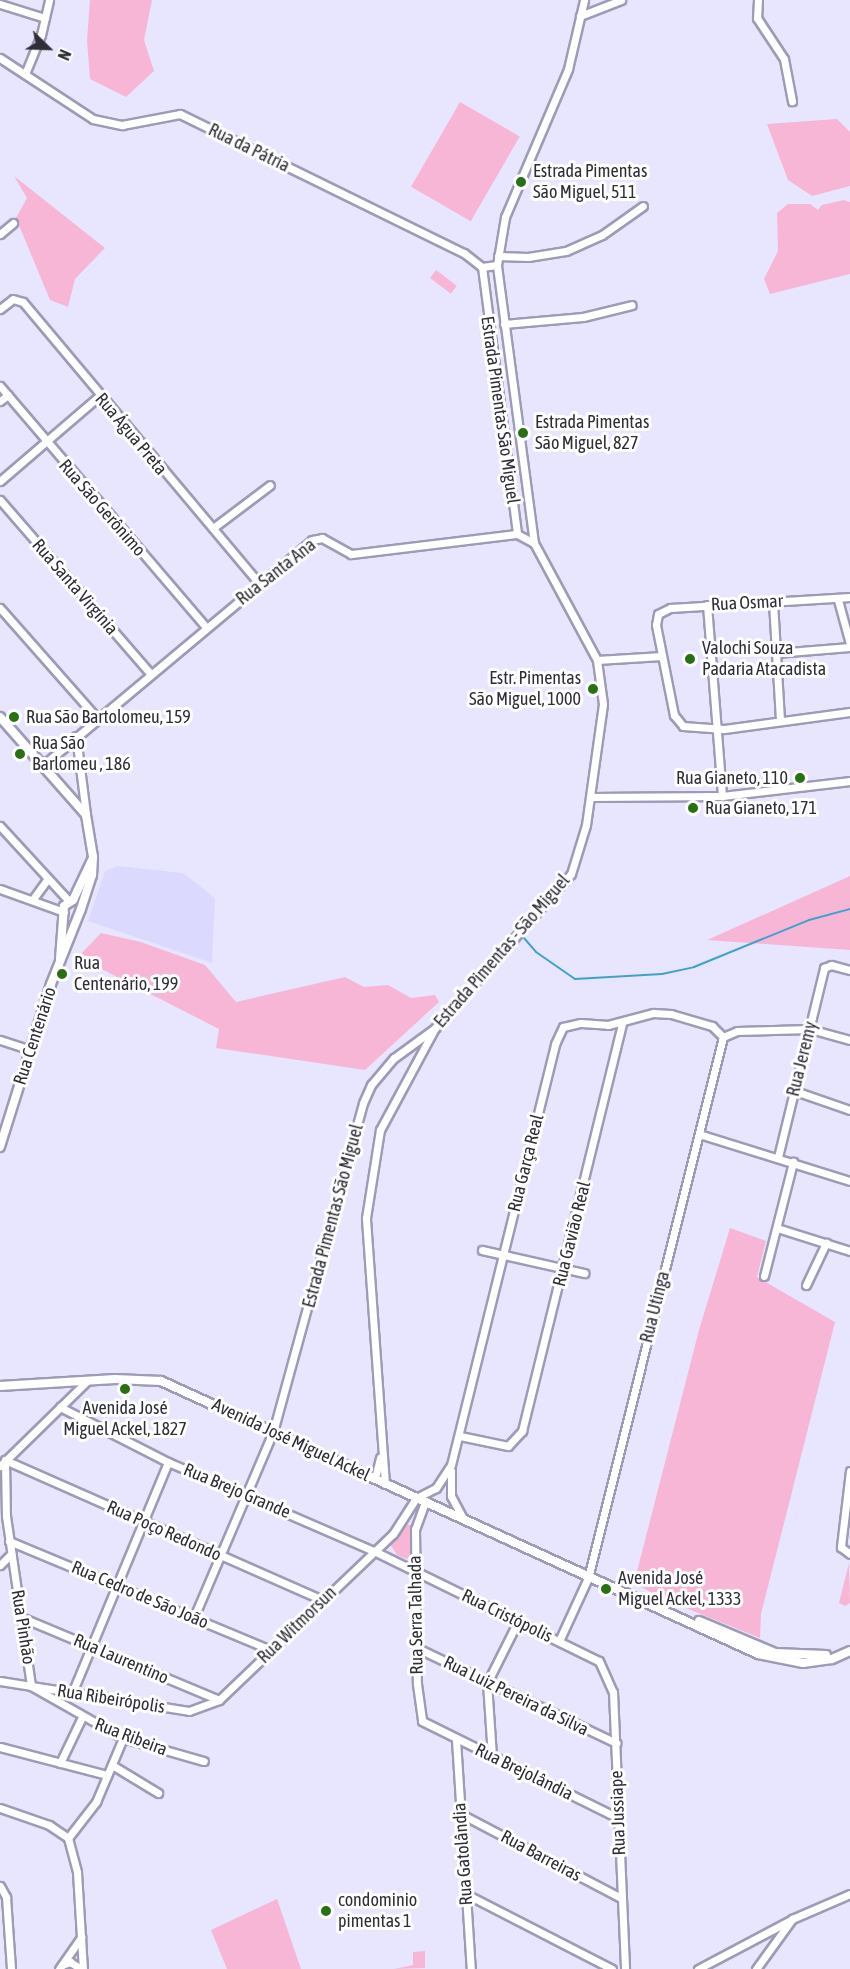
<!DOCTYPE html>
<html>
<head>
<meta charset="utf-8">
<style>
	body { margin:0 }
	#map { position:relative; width:850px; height:1969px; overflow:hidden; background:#e8e6fe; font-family:"Asap Condensed",sans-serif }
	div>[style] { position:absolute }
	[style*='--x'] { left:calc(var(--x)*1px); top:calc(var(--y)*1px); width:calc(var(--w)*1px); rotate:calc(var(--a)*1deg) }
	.built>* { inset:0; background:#dcd9fe }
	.green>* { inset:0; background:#f7b6d5; transform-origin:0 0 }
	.stream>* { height:2px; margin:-1px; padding:0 1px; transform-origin:1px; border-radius:1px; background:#3ea2cc }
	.roads { filter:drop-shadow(2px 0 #9d9bb6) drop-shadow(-2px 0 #9d9bb6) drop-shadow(0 2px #9d9bb6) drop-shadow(0 -2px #9d9bb6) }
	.minor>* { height:7px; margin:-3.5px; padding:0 3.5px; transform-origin:3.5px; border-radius:3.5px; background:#fff }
	.tertiary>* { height:8px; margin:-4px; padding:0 4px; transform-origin:4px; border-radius:4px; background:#fff }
	.dots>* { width:16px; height:16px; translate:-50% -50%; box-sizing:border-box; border:3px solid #fff; border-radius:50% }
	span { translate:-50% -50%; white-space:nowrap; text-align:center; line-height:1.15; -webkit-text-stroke:6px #fff; paint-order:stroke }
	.street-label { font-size:18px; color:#2e2d38 }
	.poi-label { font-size:18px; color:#2e2d38 }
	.left { translate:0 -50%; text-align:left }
	.right { translate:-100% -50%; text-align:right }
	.north { position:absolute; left:18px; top:18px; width:60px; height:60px; -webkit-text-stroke:4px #fff; paint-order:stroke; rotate:113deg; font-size:16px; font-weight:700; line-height:24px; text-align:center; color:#2e2d38 }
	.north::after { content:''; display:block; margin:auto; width:21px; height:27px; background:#2e2d38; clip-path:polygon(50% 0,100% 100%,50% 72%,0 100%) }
</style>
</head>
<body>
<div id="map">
	<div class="built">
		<div style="clip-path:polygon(117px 866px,183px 873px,215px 898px,212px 963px,88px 921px,105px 871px)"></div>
	</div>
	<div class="green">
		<div style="clip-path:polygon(90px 0,152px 0,144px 40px,154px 71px,126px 97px,90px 79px,87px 40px)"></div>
		<div style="left:460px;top:102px;width:69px;height:98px;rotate:30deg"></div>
		<div style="clip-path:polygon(837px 119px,850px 132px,850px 186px,812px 196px,788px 180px,767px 124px)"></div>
		<div style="clip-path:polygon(14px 176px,105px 248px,75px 279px,68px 307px,50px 300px,16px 218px,27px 198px)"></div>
		<div style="clip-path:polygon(844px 200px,850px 202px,850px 274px,770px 294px,764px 279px,778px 251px,777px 213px,788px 204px,810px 204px,818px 210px,822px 205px)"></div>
		<div style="left:436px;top:270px;width:26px;height:10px;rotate:37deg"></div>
		<div style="clip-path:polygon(850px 876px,850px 950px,707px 940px)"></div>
		<div style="clip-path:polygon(101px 933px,141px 942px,205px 965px,236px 1002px,345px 977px,364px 987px,388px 985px,411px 998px,435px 995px,439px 1002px,365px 1070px,216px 1048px,219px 1029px,78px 957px)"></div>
		<div style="clip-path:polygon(730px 1228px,766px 1241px,757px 1277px,835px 1322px,761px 1614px,760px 1638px,661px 1598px,634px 1583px,699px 1330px)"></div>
		<div style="clip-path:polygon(408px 1524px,412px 1527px,411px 1554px,407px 1559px,397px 1555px,390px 1544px)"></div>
		<div style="clip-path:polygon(849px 1563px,850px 1603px,845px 1606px,839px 1603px)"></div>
		<div style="clip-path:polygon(277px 1899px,301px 1969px,227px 1969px,211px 1930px)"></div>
		<div style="clip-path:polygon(425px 1951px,425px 1968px,394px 1969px,413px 1965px,413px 1952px)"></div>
	</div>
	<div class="stream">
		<div style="--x:524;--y:938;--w:18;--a:49"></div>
		<div style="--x:536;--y:952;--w:47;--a:34.7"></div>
		<div style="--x:575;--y:979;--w:87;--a:-3.3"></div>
		<div style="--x:662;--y:974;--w:33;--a:-12"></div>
		<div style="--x:694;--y:967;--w:124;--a:-22.2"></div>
		<div style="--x:809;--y:920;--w:42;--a:-15"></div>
	</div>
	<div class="roads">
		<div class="minor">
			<div style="--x:758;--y:0;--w:18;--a:93"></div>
			<div style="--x:757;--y:18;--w:49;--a:56.6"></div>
			<div style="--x:784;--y:59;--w:43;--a:79.2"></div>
			<div style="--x:0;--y:4;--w:47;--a:17.3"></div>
			<div style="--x:580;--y:16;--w:44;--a:-21.3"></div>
			<div style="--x:0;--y:58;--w:111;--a:33.3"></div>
			<div style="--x:93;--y:119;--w:30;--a:12"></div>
			<div style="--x:122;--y:125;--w:59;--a:-10.7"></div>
			<div style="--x:180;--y:114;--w:316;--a:26.1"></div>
			<div style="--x:464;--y:253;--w:23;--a:38"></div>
			<div style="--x:482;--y:267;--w:15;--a:-8"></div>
			<div style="--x:25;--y:74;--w:42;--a:-67.7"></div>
			<div style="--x:41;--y:35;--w:36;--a:-77"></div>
			<div style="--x:0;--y:234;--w:17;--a:-40"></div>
			<div style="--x:498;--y:256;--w:30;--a:2"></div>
			<div style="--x:528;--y:257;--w:38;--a:-9"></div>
			<div style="--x:566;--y:251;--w:39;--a:-24"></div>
			<div style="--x:602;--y:235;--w:50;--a:-35.3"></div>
			<div style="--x:482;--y:267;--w:269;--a:82.5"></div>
			<div style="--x:0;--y:309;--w:16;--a:-38"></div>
			<div style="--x:13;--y:299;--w:10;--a:17"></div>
			<div style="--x:23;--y:302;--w:368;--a:50"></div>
			<div style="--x:504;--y:324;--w:79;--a:-5.1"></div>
			<div style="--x:583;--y:317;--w:50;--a:-13.8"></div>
			<div style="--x:0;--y:386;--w:318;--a:49.5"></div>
			<div style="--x:0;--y:401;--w:10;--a:-37"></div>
			<div style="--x:0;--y:481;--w:130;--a:-40.6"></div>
			<div style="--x:0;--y:500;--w:229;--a:49.1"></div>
			<div style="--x:213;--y:528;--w:71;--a:-37"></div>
			<div style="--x:517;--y:534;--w:19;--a:28"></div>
			<div style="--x:850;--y:597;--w:180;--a:176.5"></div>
			<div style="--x:670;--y:608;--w:13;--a:153"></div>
			<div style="--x:658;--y:614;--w:11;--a:100"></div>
			<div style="--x:656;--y:625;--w:92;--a:78.7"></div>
			<div style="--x:674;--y:715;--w:14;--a:51"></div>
			<div style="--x:683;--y:726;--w:41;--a:4.2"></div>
			<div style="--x:724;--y:729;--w:127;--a:-7.7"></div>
			<div style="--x:838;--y:600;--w:46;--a:74.7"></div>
			<div style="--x:773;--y:602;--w:118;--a:86.6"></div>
			<div style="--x:707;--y:605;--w:192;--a:85.5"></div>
			<div style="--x:0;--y:608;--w:145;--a:48.6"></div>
			<div style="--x:776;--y:653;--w:74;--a:-4.6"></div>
			<div style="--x:597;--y:660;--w:65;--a:-3.5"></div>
			<div style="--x:76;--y:736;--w:79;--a:82.7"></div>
			<div style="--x:42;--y:766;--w:352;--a:-39.9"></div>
			<div style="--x:312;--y:540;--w:10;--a:-11"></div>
			<div style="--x:322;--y:538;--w:33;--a:29"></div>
			<div style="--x:351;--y:554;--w:167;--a:-6.9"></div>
			<div style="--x:591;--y:797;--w:131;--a:-0.4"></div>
			<div style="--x:722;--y:796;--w:129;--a:-6.7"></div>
			<div style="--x:0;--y:826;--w:102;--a:47.4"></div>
			<div style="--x:0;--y:889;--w:68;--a:19.8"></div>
			<div style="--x:33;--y:899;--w:24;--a:-54"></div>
			<div style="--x:723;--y:1037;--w:15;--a:-23"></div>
			<div style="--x:737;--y:1031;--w:73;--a:-1.6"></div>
			<div style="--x:810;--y:1029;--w:41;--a:15.4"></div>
			<div style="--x:0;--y:1040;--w:33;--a:18"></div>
			<div style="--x:795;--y:1091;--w:58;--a:19.1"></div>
			<div style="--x:699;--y:1134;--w:158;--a:17.3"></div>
			<div style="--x:778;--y:1157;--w:195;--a:-76.3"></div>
			<div style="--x:824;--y:968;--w:8;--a:-23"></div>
			<div style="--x:831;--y:965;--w:20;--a:15"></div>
			<div style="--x:777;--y:1228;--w:77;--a:17.5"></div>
			<div style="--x:482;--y:1250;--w:105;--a:12.7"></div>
			<div style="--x:764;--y:1276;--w:118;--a:-75.7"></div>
			<div style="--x:806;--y:1285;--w:47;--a:-64.5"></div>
			<div style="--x:60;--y:1407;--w:121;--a:27"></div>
			<div style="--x:168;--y:1462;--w:224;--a:23.4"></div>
			<div style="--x:374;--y:1551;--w:250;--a:26.1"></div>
			<div style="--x:599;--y:1661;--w:34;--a:66"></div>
			<div style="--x:613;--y:1692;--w:277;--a:87.5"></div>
			<div style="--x:460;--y:1436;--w:49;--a:11.8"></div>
			<div style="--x:508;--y:1446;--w:21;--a:-47"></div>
			<div style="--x:522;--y:1431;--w:420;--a:-76.2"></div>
			<div style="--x:5;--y:1460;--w:56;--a:89"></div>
			<div style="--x:6;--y:1516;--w:172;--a:81.6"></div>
			<div style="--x:31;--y:1686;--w:106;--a:29.5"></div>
			<div style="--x:123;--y:1738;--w:84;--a:15.9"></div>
			<div style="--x:5;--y:1460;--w:347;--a:23.8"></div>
			<div style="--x:0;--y:1466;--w:123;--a:-44.3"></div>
			<div style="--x:451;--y:1471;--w:25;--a:90"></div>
			<div style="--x:451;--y:1496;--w:26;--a:62"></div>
			<div style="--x:850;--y:1471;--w:77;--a:96.8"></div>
			<div style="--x:841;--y:1547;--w:11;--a:38"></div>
			<div style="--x:375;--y:1478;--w:21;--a:-76"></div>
			<div style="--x:385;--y:1484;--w:267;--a:-94.1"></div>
			<div style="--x:366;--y:1218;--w:89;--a:-81"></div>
			<div style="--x:380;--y:1130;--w:116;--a:-61.7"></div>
			<div style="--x:435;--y:1028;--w:205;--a:-48.6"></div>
			<div style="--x:571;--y:874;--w:51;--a:-73"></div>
			<div style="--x:586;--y:825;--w:122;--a:-82"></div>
			<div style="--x:603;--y:704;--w:44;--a:-97.8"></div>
			<div style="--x:597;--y:660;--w:133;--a:-118.3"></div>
			<div style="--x:534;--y:543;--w:280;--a:-97.6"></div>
			<div style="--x:497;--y:265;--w:49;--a:-80.5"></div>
			<div style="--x:505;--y:217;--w:161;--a:-66.9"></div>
			<div style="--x:568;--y:69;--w:71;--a:-76.9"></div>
			<div style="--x:425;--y:1502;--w:29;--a:110"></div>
			<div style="--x:415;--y:1529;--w:155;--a:89.3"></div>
			<div style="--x:417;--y:1684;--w:37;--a:82"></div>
			<div style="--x:422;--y:1721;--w:219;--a:26.3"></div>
			<div style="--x:9;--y:1541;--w:284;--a:22.6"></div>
			<div style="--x:0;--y:1565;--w:16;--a:-45"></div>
			<div style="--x:194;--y:1617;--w:201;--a:-66.9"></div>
			<div style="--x:273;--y:1432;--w:341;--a:-74.7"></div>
			<div style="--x:363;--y:1103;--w:20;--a:-66"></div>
			<div style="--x:371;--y:1085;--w:35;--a:-50"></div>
			<div style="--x:394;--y:1058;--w:51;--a:-36.2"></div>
			<div style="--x:23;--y:1618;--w:212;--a:22.7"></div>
			<div style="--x:559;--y:1641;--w:69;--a:-65.3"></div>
			<div style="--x:588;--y:1578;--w:558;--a:-75.99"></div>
			<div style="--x:417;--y:1648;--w:221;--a:25.5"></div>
			<div style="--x:0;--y:1681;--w:191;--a:9"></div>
			<div style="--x:189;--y:1711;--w:32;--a:-20"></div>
			<div style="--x:219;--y:1700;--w:240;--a:-43.7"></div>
			<div style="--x:393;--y:1534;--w:43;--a:-57.4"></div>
			<div style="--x:416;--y:1498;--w:22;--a:-27"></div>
			<div style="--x:436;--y:1488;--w:27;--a:-57"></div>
			<div style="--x:451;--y:1465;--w:434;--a:-76.1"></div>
			<div style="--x:555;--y:1044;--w:19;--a:-65"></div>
			<div style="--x:563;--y:1027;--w:18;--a:-13"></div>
			<div style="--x:581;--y:1023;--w:27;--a:4"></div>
			<div style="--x:608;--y:1025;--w:47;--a:-14.9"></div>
			<div style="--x:653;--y:1013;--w:18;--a:3"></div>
			<div style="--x:671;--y:1014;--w:43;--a:16.3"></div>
			<div style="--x:712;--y:1026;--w:16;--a:45"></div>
			<div style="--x:72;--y:1693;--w:250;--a:-67.4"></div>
			<div style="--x:456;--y:1740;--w:229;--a:86.3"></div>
			<div style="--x:0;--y:1747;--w:111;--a:14.7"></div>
			<div style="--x:492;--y:1756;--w:73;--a:-93.9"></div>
			<div style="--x:487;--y:1683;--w:69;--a:-63.4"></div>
			<div style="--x:60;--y:1763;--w:51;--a:-64.4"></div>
			<div style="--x:112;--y:1765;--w:54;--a:31.3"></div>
			<div style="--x:0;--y:1808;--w:52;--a:19.1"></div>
			<div style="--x:49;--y:1825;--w:23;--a:34"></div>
			<div style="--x:68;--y:1838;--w:35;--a:75"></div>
			<div style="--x:77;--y:1872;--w:97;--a:86.5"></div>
			<div style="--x:461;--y:1814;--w:181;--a:27.7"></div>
			<div style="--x:68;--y:1838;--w:46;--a:-52.1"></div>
			<div style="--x:96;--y:1802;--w:69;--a:-67.1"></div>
			<div style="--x:0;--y:1886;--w:13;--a:61"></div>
			<div style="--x:6;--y:1897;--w:72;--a:86"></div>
			<div style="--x:466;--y:1894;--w:164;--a:27.2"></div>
			<div style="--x:62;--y:1965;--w:9;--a:-21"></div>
			<div style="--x:70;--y:1962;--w:13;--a:32"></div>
			<div style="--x:59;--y:1969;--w:39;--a:-55"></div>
			<div style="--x:698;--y:1969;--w:103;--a:-27.8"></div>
			<div style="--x:756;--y:1969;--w:62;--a:-54.2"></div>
			<div style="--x:792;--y:1919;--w:63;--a:-23.3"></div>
		</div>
		<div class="tertiary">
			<div style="--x:0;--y:717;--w:130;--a:48.7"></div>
			<div style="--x:86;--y:815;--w:43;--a:80.5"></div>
			<div style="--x:93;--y:857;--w:18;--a:93"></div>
			<div style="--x:92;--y:875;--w:36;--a:108"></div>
			<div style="--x:81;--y:909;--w:81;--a:111.8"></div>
			<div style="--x:51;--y:984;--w:171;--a:107.4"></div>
			<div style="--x:60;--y:959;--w:53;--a:-85.7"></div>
			<div style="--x:64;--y:906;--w:11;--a:-34"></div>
			<div style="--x:73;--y:900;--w:44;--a:-64.6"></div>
			<div style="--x:0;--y:1386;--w:115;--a:-3.5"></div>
			<div style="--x:115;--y:1379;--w:46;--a:2.5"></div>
			<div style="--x:161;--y:1381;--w:656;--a:24.57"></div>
			<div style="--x:758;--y:1654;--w:46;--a:11.3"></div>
			<div style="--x:803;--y:1663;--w:29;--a:-8"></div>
			<div style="--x:832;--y:1659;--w:20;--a:-24"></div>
			<div style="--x:699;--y:1621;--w:82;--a:22.8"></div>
			<div style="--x:775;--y:1653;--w:51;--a:2.2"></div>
		</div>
	</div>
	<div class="dots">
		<div style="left:521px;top:182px;background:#287113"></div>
		<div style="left:523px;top:433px;background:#287113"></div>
		<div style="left:690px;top:659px;background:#287113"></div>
		<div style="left:593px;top:689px;background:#287113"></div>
		<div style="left:14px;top:717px;background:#287113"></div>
		<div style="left:20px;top:754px;background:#287113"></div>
		<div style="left:800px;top:778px;background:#287113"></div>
		<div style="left:693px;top:808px;background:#287113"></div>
		<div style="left:62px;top:974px;background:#287113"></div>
		<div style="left:125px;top:1389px;background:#287113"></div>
		<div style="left:606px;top:1589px;background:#287113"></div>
		<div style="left:326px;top:1911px;background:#287113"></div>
	</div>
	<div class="street-label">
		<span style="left:249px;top:148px;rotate:26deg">Rua da Pátria</span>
		<span style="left:500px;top:410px;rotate:82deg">Estrada Pimentas São Miguel</span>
		<span style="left:131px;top:434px;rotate:50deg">Rua Água Preta</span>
		<span style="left:102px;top:508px;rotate:49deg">Rua São Gerônimo</span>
		<span style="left:276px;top:572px;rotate:-38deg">Rua Santa Ana</span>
		<span style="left:75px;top:587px;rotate:49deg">Rua Santa Virgínia</span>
		<span style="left:747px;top:603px;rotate:-3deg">Rua Osmar</span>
		<span style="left:502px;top:951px;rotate:-49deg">Estrada Pimentas - São Miguel</span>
		<span style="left:35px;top:1036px;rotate:-72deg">Rua Centenário</span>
		<span style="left:802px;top:1059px;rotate:-76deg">Rua Jeremy</span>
		<span style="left:526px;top:1163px;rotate:-76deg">Rua Garça Real</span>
		<span style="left:333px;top:1216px;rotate:-75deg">Estrada Pimentas São Miguel</span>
		<span style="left:572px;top:1234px;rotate:-76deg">Rua Gavião Real</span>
		<span style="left:655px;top:1307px;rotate:-76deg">Rua Utinga</span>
		<span style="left:291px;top:1440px;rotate:25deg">Avenida José Miguel Ackel</span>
		<span style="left:237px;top:1491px;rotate:23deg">Rua Brejo Grande</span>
		<span style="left:164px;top:1531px;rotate:24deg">Rua Poço Redondo</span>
		<span style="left:140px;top:1595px;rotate:23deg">Rua Cedro de São João</span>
		<span style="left:416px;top:1615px;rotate:-91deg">Rua Serra Talhada</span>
		<span style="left:507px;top:1616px;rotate:26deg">Rua Cristópolis</span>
		<span style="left:297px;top:1625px;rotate:-44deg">Rua Witmorsun</span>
		<span style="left:23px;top:1627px;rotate:81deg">Rua Pinhão</span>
		<span style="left:121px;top:1659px;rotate:23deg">Rua Laurentino</span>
		<span style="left:516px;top:1696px;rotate:26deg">Rua Luiz Pereira da Silva</span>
		<span style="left:111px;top:1699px;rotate:9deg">Rua Ribeirópolis</span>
		<span style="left:131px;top:1737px;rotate:21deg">Rua Ribeira</span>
		<span style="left:524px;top:1772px;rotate:26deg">Rua Brejolândia</span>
		<span style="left:618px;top:1813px;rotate:-92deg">Rua Jussiape</span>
		<span style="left:463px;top:1854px;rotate:-94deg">Rua Gatolândia</span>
		<span style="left:541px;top:1856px;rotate:28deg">Rua Barreiras</span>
	</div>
	<div class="poi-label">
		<span class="left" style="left:533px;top:182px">Estrada Pimentas<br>São Miguel, 511</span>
		<span class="left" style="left:535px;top:433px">Estrada Pimentas<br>São Miguel, 827</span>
		<span class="left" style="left:702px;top:659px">Valochi Souza<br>Padaria Atacadista</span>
		<span class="right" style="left:581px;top:689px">Estr. Pimentas<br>São Miguel, 1000</span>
		<span class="left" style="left:26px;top:717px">Rua São Bartolomeu, 159</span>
		<span class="left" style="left:32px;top:754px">Rua São<br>Barlomeu , 186</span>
		<span class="right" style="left:788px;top:778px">Rua Gianeto, 110</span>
		<span class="left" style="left:705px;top:808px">Rua Gianeto, 171</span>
		<span class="left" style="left:74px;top:974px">Rua<br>Centenário, 199</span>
		<span style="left:125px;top:1419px">Avenida José<br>Miguel Ackel, 1827</span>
		<span class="left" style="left:618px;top:1589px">Avenida José<br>Miguel Ackel, 1333</span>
		<span class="left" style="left:338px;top:1911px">condominio<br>pimentas 1</span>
	</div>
	<div class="north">N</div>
</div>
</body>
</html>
